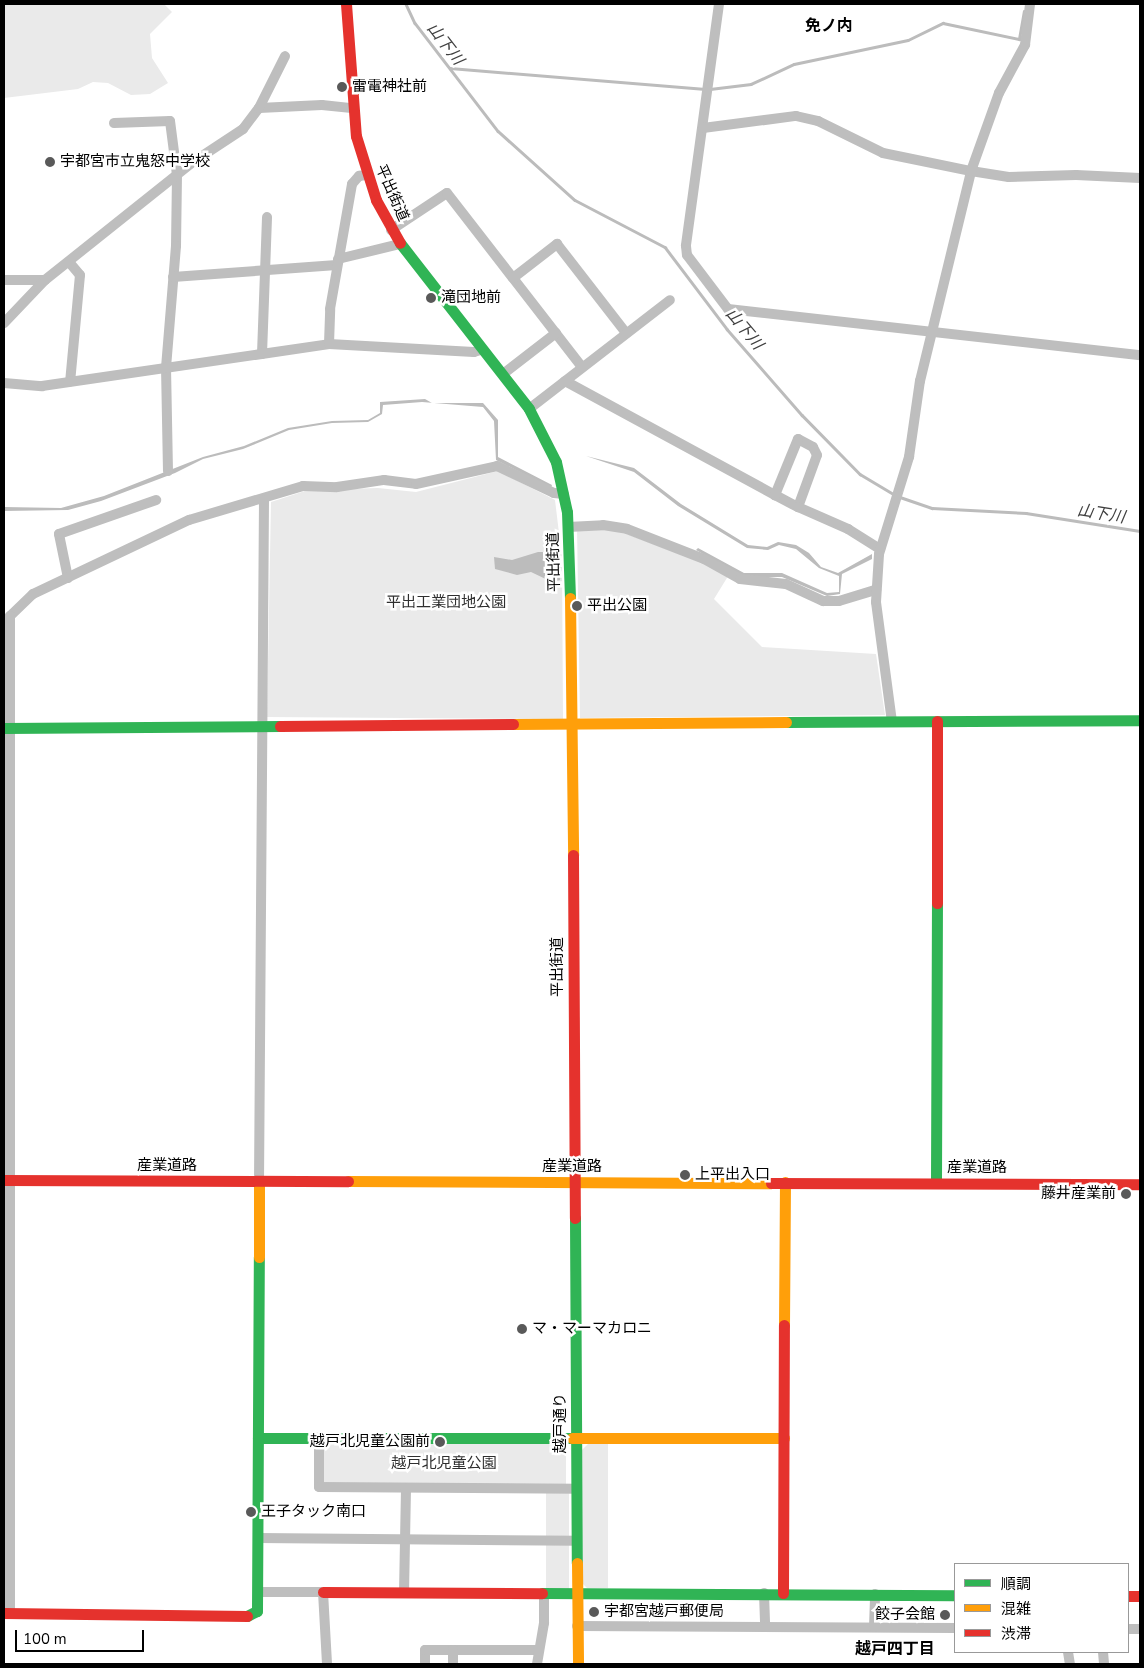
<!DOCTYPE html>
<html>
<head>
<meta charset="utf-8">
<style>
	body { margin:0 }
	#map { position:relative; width:1144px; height:1668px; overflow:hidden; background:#fff; font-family:"Nunito Sans","Noto Sans JP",sans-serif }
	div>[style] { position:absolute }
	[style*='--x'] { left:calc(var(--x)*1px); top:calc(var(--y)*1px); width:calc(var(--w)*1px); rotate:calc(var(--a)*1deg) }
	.green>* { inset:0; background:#eaeaea; transform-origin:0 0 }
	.water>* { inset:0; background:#bcbcbc }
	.stream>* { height:2.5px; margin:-1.25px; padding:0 1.25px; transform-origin:1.25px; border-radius:1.25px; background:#bcbcbc }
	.street>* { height:10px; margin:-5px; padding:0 5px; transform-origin:5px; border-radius:5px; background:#bebebe }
	.fast>* { height:11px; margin:-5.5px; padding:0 5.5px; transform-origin:5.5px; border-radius:5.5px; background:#30b455 }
	.slow>* { height:11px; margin:-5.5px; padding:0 5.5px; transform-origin:5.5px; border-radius:5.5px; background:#ff9f0a }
	.jam>* { height:11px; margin:-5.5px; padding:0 5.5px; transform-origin:5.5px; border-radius:5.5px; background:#e5322d }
	.dots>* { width:14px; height:14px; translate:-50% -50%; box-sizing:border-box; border:2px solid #fff; border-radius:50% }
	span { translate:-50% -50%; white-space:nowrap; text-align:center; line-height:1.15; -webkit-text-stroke:5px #fff; paint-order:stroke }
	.poi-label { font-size:15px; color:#000 }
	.left { translate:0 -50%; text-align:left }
	.right { translate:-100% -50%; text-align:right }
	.street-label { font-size:15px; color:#000 }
	.park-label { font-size:15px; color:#2f2f2f }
	.neighbourhood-label { font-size:16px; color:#000; font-weight:700 }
	.water-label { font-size:16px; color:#404040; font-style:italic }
	.frame { position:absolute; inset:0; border:5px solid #000; pointer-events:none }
	.legend { position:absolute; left:954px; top:1563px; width:175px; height:90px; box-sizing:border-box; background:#fff; border:1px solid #999; margin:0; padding:6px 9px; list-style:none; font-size:15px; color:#000 }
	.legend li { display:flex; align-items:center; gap:10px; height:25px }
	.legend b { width:25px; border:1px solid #999 }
	.scale { position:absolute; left:15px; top:1630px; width:129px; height:22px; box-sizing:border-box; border:2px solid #000; border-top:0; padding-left:6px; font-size:15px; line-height:18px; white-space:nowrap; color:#000; -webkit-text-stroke:4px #fff; paint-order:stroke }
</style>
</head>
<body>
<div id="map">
	<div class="green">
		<div style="clip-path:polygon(4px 4px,164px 4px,172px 12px,150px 34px,152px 58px,168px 83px,150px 94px,131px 95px,108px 83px,93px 82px,78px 89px,4px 98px)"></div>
		<div style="clip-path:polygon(498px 471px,555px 500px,562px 558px,563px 719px,267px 717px,271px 502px,308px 490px,378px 488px,416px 492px)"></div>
		<div style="clip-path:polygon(603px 525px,730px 573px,714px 599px,762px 647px,876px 654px,885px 715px,580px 718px,577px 526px)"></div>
		<div style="clip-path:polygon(322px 1442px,562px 1442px,566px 1446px,566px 1486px,321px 1486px)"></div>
		<div style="clip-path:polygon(608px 1442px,608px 1588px,587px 1588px,583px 1584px,582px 1450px,589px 1443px)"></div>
		<div style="left:546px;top:1492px;width:23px;height:99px"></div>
	</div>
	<div class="water">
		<div style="clip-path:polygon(425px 399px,432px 403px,483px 403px,498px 420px,498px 457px,552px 485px,551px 488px,496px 460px,494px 421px,483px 407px,422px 402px,383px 405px,382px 414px,368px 422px,332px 423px,289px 430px,243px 449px,203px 459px,175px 473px,101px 501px,68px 510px,4px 511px,4px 507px,61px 508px,104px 496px,203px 457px,244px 446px,288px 428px,332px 421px,368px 420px,380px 413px,380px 402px)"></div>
		<div style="clip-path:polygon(586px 456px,634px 468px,681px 504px,748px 545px,767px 547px,778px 542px,796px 545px,809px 553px,821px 567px,838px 573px,872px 554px,872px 559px,842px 574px,840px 594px,827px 596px,782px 577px,743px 577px,696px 550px,698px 548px,744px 573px,782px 573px,827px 593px,839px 592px,839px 576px,819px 568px,796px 549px,779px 545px,768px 550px,747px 548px,678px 506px,634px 472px)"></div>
		<div style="clip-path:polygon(538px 552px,555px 552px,562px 562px,560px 580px,552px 582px,531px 572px,517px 575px,495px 569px,494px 557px,512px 560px)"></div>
	</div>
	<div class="stream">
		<div style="--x:406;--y:4;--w:21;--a:65"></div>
		<div style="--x:415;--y:23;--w:136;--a:52.5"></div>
		<div style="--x:498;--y:131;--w:103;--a:41.9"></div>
		<div style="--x:575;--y:200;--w:102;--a:27.6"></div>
		<div style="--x:665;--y:247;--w:103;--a:52.9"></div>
		<div style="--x:727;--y:329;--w:114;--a:48.9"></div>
		<div style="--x:802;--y:415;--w:83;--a:45.5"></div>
		<div style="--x:860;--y:474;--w:41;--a:31"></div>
		<div style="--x:450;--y:68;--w:256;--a:4.7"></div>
		<div style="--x:710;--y:89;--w:41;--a:-7"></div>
		<div style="--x:751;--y:84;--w:47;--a:-24.9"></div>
		<div style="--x:794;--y:64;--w:116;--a:-11.9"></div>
		<div style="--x:908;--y:40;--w:39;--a:-26"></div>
		<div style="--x:943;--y:23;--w:78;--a:11.9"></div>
		<div style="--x:1019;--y:39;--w:28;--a:-80"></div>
		<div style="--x:900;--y:497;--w:34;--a:19"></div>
		<div style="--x:932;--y:508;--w:94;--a:3"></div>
		<div style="--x:1026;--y:513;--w:115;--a:9"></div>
	</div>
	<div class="street">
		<div style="--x:719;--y:4;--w:244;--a:97.8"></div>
		<div style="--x:686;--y:246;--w:9;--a:84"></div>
		<div style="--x:687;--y:255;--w:68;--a:52.8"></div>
		<div style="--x:728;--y:309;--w:415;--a:6.4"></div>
		<div style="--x:259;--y:108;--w:63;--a:-2.7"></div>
		<div style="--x:322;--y:105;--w:30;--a:6"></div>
		<div style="--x:114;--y:123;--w:56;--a:-2"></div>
		<div style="--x:170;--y:121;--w:54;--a:82.6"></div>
		<div style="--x:177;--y:175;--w:71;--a:90.8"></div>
		<div style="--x:176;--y:246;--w:121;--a:94.7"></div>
		<div style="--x:166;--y:367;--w:104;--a:88.9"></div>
		<div style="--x:703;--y:128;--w:94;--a:-7.4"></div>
		<div style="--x:796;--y:116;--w:23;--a:13"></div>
		<div style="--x:818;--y:121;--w:72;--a:26.2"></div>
		<div style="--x:883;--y:153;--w:90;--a:11.6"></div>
		<div style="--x:971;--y:171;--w:38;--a:9"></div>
		<div style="--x:1009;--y:177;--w:67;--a:-1.7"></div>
		<div style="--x:1076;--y:175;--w:64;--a:2.7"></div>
		<div style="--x:391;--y:230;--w:67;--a:-33.5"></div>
		<div style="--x:447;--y:193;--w:220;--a:52.2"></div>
		<div style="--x:338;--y:259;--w:64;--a:-13.6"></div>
		<div style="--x:69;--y:262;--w:17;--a:50"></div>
		<div style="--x:80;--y:275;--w:107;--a:95.3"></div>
		<div style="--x:173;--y:277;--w:164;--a:-4.2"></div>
		<div style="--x:513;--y:278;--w:56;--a:-37.7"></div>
		<div style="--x:557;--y:244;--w:113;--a:52.2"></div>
		<div style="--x:4;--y:280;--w:41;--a:0"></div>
		<div style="--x:4;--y:323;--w:59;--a:-46.4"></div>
		<div style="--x:45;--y:280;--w:189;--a:-38.6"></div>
		<div style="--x:193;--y:162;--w:60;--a:-33.4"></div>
		<div style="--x:243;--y:129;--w:26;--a:-53"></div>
		<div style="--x:259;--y:108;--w:58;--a:-63.4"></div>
		<div style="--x:329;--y:344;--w:35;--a:-88"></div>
		<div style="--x:330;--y:309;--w:127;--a:-80"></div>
		<div style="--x:352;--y:184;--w:11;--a:-49"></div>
		<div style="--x:359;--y:176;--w:7;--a:-8"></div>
		<div style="--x:262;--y:354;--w:137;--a:-87.9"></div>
		<div style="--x:503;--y:374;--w:67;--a:-37.7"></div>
		<div style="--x:565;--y:381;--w:239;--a:28.5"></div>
		<div style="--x:775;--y:495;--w:26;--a:28"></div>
		<div style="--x:798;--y:507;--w:55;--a:-69.9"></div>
		<div style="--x:817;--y:455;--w:9;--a:-117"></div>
		<div style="--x:813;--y:447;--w:17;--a:-152"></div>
		<div style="--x:798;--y:439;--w:61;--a:112.3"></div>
		<div style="--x:4;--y:383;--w:38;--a:5"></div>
		<div style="--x:42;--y:386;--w:290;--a:-8.3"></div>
		<div style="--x:329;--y:344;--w:145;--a:3.2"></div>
		<div style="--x:474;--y:352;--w:9;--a:-18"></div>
		<div style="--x:529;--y:409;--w:178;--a:-37.7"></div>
		<div style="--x:798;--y:507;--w:55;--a:23.7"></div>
		<div style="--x:848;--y:529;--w:38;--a:32"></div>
		<div style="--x:568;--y:527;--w:35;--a:-3"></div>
		<div style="--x:603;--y:525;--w:24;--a:9"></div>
		<div style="--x:627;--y:529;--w:83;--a:21.3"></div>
		<div style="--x:704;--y:559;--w:41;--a:29.1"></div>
		<div style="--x:740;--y:579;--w:46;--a:6.2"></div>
		<div style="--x:786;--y:584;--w:41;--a:24.7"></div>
		<div style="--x:823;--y:601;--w:16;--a:0"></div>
		<div style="--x:839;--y:601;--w:39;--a:-17"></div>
		<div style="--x:68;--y:578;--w:45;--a:-101.6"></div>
		<div style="--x:59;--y:534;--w:103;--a:-19.3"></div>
		<div style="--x:7;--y:619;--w:36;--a:-44"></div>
		<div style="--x:33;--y:594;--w:173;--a:-25.4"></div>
		<div style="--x:189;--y:520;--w:119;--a:-16.6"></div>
		<div style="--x:303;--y:486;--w:34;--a:2"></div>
		<div style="--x:337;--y:487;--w:48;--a:-8.5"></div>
		<div style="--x:384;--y:480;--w:32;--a:7"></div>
		<div style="--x:416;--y:484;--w:83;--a:-12.5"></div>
		<div style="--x:497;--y:466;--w:63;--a:25.3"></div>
		<div style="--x:554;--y:493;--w:10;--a:6"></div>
		<div style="--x:892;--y:722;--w:121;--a:-97.6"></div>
		<div style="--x:876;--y:602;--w:48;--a:-86.4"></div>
		<div style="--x:879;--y:554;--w:102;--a:-72.8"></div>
		<div style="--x:909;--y:457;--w:77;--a:-81.8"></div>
		<div style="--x:920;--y:381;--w:216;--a:-76.3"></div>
		<div style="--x:971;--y:171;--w:83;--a:-70.3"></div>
		<div style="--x:999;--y:93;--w:55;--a:-61.6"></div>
		<div style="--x:1025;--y:45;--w:41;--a:-83"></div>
		<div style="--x:259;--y:1182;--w:682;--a:-89.58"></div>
		<div style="--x:319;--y:1437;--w:50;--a:90"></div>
		<div style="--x:319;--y:1487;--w:258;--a:0.4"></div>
		<div style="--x:258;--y:1538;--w:319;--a:0.5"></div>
		<div style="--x:258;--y:1592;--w:65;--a:0"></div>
		<div style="--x:323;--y:1592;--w:72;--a:86.8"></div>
		<div style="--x:404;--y:1593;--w:105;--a:-88.9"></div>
		<div style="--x:764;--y:1593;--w:34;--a:88"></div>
		<div style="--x:10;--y:1613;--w:997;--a:-90"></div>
		<div style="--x:577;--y:1626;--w:378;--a:0.3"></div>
		<div style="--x:874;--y:1627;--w:33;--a:-88"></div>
		<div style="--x:1128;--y:1629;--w:12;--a:0"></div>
		<div style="--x:1068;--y:1652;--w:12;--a:81"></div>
		<div style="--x:1103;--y:1652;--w:12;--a:85"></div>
		<div style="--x:425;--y:1664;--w:14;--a:-90"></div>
		<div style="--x:425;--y:1650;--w:114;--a:0"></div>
		<div style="--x:453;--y:1664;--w:14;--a:-90"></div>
		<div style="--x:537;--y:1664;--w:42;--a:-80.3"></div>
		<div style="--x:544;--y:1623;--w:29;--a:-90"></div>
	</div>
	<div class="fast">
		<div style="--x:400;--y:243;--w:210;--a:52.1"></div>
		<div style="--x:529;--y:409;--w:59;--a:63"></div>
		<div style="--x:556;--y:462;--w:51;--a:77.6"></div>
		<div style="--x:567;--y:512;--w:86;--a:88"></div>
		<div style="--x:786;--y:722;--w:354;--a:-0.3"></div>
		<div style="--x:4;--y:728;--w:276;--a:-0.4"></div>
		<div style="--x:936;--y:1183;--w:280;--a:-89.8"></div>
		<div style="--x:575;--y:1218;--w:345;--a:89.7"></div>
		<div style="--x:258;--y:1438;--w:314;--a:0"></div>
		<div style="--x:542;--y:1593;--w:413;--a:0.3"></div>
		<div style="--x:247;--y:1616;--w:11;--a:-27"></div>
		<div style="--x:257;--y:1611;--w:354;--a:-89.7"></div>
	</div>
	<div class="slow">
		<div style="--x:570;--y:598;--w:257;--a:89.3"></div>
		<div style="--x:513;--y:724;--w:273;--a:-0.4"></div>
		<div style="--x:348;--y:1181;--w:423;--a:0.3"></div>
		<div style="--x:259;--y:1257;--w:75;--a:-90"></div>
		<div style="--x:784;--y:1325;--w:143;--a:-89.6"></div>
		<div style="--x:572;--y:1438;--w:212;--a:0"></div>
		<div style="--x:577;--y:1563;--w:101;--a:89.4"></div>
	</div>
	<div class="jam">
		<div style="--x:346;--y:4;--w:132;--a:85.7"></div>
		<div style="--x:356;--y:136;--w:67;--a:72.6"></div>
		<div style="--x:376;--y:200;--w:49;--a:60.8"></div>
		<div style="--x:280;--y:726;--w:233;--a:-0.5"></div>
		<div style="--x:573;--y:855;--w:363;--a:89.7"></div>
		<div style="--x:937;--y:903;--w:182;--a:-90"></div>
		<div style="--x:4;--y:1180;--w:344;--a:0.2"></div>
		<div style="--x:771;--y:1183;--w:369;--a:0.2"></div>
		<div style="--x:323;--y:1592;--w:219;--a:0.3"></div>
		<div style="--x:783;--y:1593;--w:268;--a:-89.8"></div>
		<div style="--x:1128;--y:1596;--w:12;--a:0"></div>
		<div style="--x:4;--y:1613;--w:243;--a:0.7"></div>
	</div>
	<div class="dots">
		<div style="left:342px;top:87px;background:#595959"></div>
		<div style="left:50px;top:162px;background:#595959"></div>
		<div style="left:431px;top:298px;background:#595959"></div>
		<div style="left:577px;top:606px;background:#595959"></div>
		<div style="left:685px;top:1175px;background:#595959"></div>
		<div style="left:1126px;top:1194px;background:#595959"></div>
		<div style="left:522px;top:1329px;background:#595959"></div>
		<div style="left:440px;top:1442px;background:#595959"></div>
		<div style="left:251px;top:1512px;background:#595959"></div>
		<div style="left:594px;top:1612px;background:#595959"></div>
		<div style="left:945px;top:1615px;background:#595959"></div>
	</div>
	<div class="poi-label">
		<span class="left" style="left:352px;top:87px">雷電神社前</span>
		<span class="left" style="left:60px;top:162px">宇都宮市立鬼怒中学校</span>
		<span class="left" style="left:441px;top:298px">滝団地前</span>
		<span class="left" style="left:587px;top:606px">平出公園</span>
		<span class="left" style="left:695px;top:1175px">上平出入口</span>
		<span class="right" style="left:1116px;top:1194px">藤井産業前</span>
		<span class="left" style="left:532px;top:1329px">マ・マーマカロニ</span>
		<span class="right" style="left:430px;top:1442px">越戸北児童公園前</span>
		<span class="left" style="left:261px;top:1512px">王子タック南口</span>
		<span class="left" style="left:604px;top:1612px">宇都宮越戸郵便局</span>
		<span class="right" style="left:935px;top:1615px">餃子会館</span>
	</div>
	<div class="street-label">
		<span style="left:392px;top:193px;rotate:66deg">平出街道</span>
		<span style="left:554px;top:562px;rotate:-91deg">平出街道</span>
		<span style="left:558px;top:967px;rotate:-90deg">平出街道</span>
		<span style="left:167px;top:1166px">産業道路</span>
		<span style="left:572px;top:1167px">産業道路</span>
		<span style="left:977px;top:1168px">産業道路</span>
		<span style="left:561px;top:1423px;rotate:-90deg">越戸通り</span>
	</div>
	<div class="park-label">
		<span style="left:446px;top:603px">平出工業団地公園</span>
		<span style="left:444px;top:1464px">越戸北児童公園</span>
	</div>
	<div class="neighbourhood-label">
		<span style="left:829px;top:26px">免ノ内</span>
		<span style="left:895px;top:1649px">越戸四丁目</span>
	</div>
	<div class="water-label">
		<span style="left:445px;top:44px;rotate:52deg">山下川</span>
		<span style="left:744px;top:329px;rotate:50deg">山下川</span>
		<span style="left:1101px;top:514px;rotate:9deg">山下川</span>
	</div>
	<div class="frame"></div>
	<ul class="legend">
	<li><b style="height:6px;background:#30b455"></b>順調</li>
	<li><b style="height:6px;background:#ff9f0a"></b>混雑</li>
	<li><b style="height:6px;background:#e5322d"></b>渋滞</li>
	</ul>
	<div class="scale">100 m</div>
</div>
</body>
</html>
